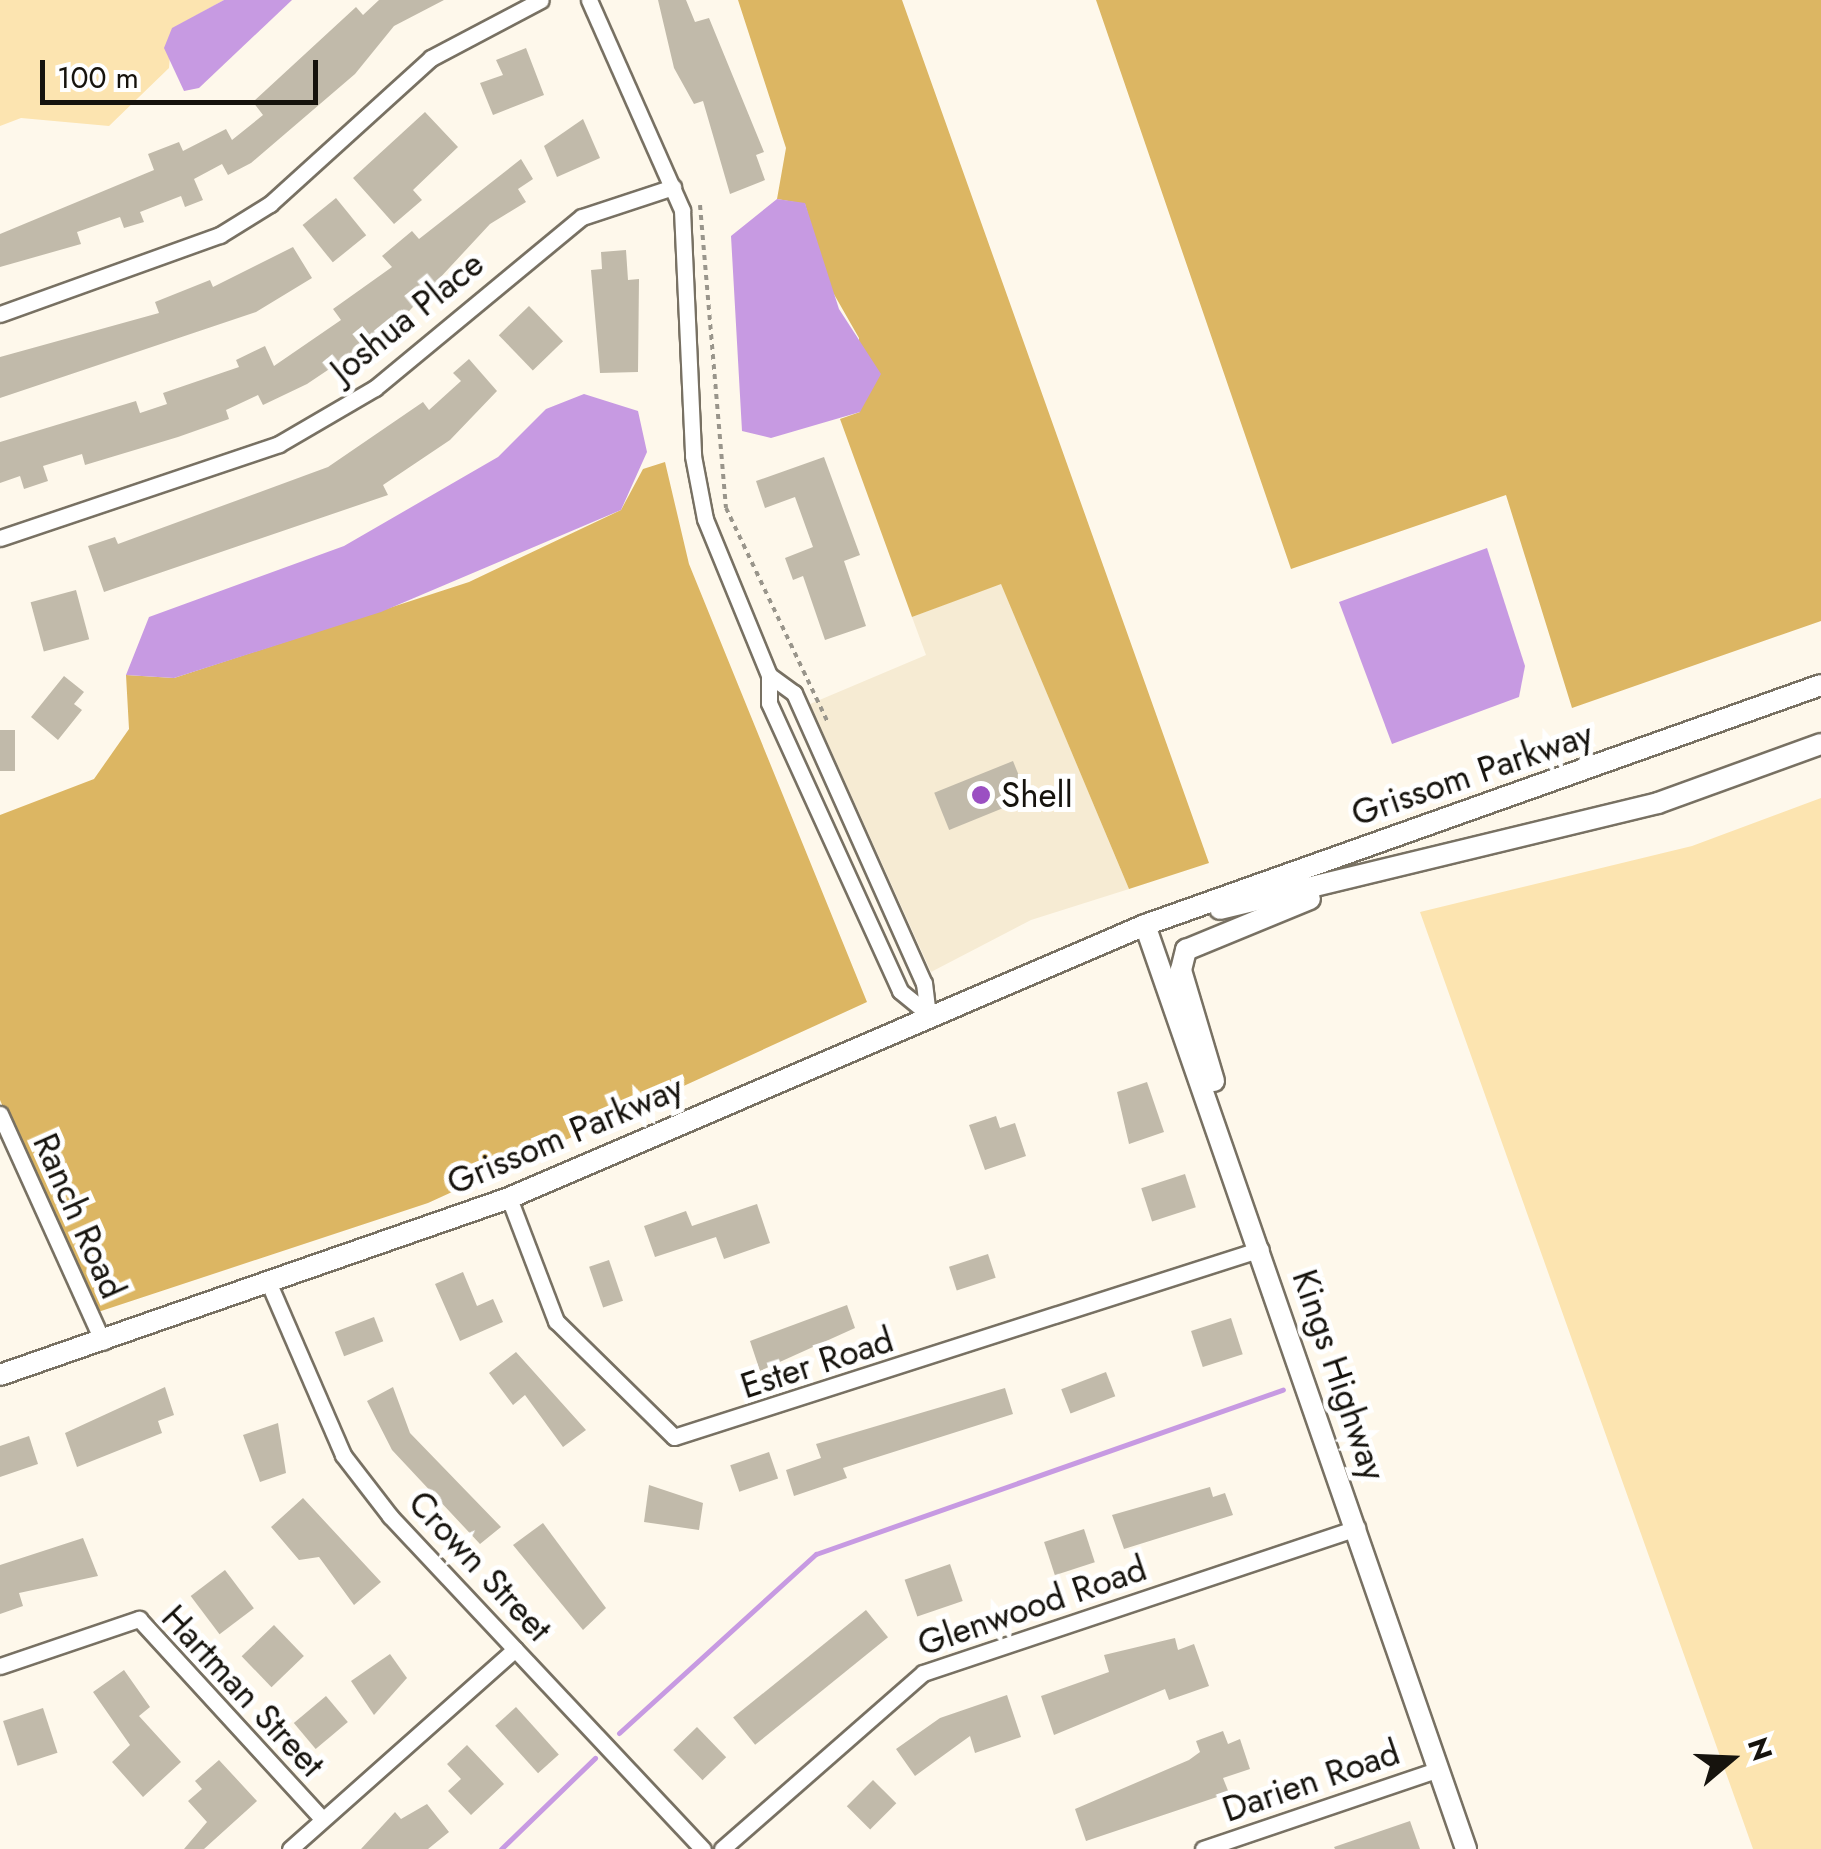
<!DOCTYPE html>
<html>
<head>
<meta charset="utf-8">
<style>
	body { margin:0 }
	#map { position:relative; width:1821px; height:1849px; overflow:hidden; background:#fef8eb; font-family:Jost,sans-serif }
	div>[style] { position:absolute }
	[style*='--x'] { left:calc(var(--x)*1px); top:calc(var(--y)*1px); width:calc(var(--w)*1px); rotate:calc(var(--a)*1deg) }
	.built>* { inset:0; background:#f6ebd3 }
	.green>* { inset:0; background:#fce4b0 }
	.forest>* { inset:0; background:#dcb663 }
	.water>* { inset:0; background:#c79ae2 }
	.stream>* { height:5px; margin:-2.5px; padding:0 2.5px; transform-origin:2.5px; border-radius:2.5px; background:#c79ae2 }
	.building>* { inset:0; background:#c1baaa; transform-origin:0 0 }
	.path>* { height:4px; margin-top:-2px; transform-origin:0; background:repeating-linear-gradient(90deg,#99958b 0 5px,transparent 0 10px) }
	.roads { filter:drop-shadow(2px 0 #787163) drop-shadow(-2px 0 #787163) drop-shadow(0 2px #787163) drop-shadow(0 -2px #787163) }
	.street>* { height:15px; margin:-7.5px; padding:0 7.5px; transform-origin:7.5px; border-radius:7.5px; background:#fff }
	.secondary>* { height:20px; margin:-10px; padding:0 10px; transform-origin:10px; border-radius:10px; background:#fff }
	.dots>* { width:28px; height:28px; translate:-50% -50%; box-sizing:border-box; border:5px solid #fff; border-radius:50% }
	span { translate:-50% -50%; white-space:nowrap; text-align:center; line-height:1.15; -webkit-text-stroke:10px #fff; paint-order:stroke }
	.street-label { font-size:35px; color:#16130d }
	.poi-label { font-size:35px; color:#16130d }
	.left { translate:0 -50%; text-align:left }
	.north { position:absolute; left:1681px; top:1709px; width:100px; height:100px; -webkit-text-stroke:8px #fff; paint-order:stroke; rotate:71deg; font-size:28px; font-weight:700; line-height:40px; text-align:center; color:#16130d }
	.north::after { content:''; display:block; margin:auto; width:35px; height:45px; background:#16130d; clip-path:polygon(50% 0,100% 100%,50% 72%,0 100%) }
	.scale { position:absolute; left:40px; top:60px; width:278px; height:45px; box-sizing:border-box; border:5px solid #16130d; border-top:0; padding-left:12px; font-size:30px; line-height:35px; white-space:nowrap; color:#16130d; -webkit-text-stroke:8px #fff; paint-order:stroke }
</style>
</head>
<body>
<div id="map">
	<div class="built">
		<div style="clip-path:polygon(1001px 583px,1129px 889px,1031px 920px,931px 972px,810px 704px,926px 655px,912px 617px)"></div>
	</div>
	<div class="green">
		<div style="clip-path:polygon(0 0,224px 0,172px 29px,169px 68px,109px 126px,21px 118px,0 126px)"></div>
		<div style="clip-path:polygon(1821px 798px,1821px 1849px,1753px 1849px,1420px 912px,1692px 846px)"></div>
	</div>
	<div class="forest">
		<div style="clip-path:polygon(738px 0,902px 0,1209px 863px,1129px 889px,1001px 584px,912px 617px,840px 419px,860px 412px,859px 338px,827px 282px,805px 204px,777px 199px,786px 148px)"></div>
		<div style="clip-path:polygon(1096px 0,1821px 0,1821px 621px,1572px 708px,1506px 495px,1291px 569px)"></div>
		<div style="clip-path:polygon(665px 462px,689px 564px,867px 1002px,428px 1203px,92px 1314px,0 1100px,0 815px,94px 779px,129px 729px,126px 675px,174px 678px,469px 582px,621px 510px,643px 469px)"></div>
	</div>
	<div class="water">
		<div style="clip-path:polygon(224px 0,292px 0,199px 88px,184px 91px,164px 48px,172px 28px)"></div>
		<div style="clip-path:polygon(777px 199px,805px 203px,839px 309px,881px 374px,860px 412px,771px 438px,742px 431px,731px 236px)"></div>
		<div style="clip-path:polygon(584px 394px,638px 411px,647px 452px,621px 510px,381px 612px,174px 678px,126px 675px,149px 617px,344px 546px,498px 457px,546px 409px)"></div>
		<div style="clip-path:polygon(1487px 548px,1525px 666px,1519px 697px,1392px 744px,1339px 602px)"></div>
	</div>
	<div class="stream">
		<div style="--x:619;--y:1733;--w:266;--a:-42.3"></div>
		<div style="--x:816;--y:1554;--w:495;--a:-19.4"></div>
		<div style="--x:501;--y:1849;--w:131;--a:-44.1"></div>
	</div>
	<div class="building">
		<div style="clip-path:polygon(379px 0,444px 0,394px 26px,355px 74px,251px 163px,228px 175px,222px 164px,194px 179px,203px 200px,185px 207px,181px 196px,140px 212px,144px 222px,124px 228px,120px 217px,77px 232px,81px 244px,0 267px,0 234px,154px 170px,148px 154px,179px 142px,183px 151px,226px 129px,232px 140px,263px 115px,253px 102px,356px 7px,363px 15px)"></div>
		<div style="clip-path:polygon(658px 0,686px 0,695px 22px,709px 18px,764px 152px,756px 155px,765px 180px,730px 194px,703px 101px,694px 104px,674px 68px)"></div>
		<div style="clip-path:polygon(526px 48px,544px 95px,493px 115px,480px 83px,503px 75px,496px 60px)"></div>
		<div style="clip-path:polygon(425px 112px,458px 147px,413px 190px,422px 200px,394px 224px,353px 178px)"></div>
		<div style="clip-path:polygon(583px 119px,600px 158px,557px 177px,544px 146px)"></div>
		<div style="clip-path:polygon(521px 159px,533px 179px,518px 189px,526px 202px,490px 224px,398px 323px,307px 384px,263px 405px,258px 395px,226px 410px,229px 419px,178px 437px,85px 465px,82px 454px,43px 466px,48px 481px,24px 489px,20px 476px,0 483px,0 442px,136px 401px,140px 413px,167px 404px,163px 393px,239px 367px,236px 360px,265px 346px,274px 366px,341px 320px,333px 309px,392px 267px,382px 256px,412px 231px,419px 239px)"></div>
		<div style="left:336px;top:198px;width:48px;height:43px;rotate:51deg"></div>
		<div style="clip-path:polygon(293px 247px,312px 278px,256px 312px,0 398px,0 357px,159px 313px,155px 302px,210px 280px,213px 287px)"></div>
		<div style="clip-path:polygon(626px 250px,628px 280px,639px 279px,638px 372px,600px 373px,591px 270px,602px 269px,601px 252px)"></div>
		<div style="left:529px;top:306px;width:49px;height:42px;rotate:46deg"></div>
		<div style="clip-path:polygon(469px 359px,497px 391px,450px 440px,383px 485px,388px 495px,104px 592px,88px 546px,115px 537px,118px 544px,328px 467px,423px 402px,429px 410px,461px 381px,453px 373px)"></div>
		<div style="clip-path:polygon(824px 457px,860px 555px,844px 561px,866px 626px,825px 640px,803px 576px,793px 580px,785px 558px,813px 547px,795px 497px,765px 508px,756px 481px)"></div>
		<div style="left:76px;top:590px;width:51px;height:47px;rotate:75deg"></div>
		<div style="clip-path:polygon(64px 676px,84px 692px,74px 704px,82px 710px,58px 740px,31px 717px)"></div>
		<div style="left:0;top:730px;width:15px;height:41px"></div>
		<div style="left:1013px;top:761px;width:40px;height:85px;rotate:68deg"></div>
		<div style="clip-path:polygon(1147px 1082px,1164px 1132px,1129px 1144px,1117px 1092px)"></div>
		<div style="clip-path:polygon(996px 1116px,1000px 1128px,1015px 1123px,1026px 1156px,985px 1170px,969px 1125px)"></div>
		<div style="left:1185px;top:1174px;width:35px;height:46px;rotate:72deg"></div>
		<div style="clip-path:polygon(757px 1204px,770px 1243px,724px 1259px,716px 1237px,655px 1257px,644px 1226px,686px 1211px,692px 1226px)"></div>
		<div style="left:988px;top:1254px;width:25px;height:41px;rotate:72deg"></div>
		<div style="left:609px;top:1260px;width:43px;height:21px;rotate:71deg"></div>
		<div style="clip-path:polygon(463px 1272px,477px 1306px,493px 1299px,503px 1322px,460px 1341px,435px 1284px)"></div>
		<div style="clip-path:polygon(847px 1305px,855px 1328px,760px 1371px,750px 1341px)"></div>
		<div style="left:374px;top:1317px;width:26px;height:42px;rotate:69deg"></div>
		<div style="left:1231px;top:1318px;width:38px;height:42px;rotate:72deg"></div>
		<div style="clip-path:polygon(516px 1352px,586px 1430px,563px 1447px,525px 1395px,513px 1405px,489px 1373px)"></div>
		<div style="left:1106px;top:1372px;width:26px;height:48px;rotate:69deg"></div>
		<div style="clip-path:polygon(165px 1387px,174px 1415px,158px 1421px,162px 1433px,77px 1467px,65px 1433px)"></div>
		<div style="clip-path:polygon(393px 1387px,410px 1433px,501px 1527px,480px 1544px,392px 1450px,367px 1401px)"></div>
		<div style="clip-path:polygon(1005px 1388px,1013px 1414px,843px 1468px,847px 1478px,794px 1496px,786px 1470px,821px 1458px,816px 1444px)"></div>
		<div style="clip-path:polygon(278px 1423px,286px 1473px,260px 1482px,243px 1435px)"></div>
		<div style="clip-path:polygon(29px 1436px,38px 1464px,0 1477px,0 1446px)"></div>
		<div style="left:769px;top:1452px;width:28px;height:41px;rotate:71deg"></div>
		<div style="clip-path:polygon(649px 1485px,703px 1503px,699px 1530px,644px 1522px)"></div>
		<div style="clip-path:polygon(1210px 1487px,1213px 1497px,1225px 1493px,1233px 1515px,1124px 1549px,1112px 1515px)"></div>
		<div style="clip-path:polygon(303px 1498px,381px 1582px,354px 1605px,319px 1557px,299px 1560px,271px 1527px)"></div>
		<div style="clip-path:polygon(543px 1523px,606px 1608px,583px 1630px,513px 1545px)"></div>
		<div style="left:1084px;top:1529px;width:35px;height:42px;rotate:72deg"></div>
		<div style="clip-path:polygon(83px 1538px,98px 1576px,19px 1593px,23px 1606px,0 1614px,0 1565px)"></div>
		<div style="left:950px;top:1564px;width:39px;height:48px;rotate:71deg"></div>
		<div style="left:225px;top:1570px;width:48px;height:43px;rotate:53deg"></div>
		<div style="left:866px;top:1610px;width:35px;height:171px;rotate:51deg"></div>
		<div style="left:274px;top:1625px;width:43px;height:45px;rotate:46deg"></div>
		<div style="clip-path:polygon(1175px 1638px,1178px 1650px,1194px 1644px,1209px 1686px,1169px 1700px,1165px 1689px,1054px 1735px,1041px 1696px,1109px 1672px,1104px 1655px)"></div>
		<div style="clip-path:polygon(390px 1654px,407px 1678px,374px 1715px,351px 1681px)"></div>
		<div style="clip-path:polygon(124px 1670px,150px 1707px,139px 1716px,181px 1762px,143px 1797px,112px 1762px,130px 1745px,93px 1692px)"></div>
		<div style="clip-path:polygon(1007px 1695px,1021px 1737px,975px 1753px,970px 1736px,915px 1776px,896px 1749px,940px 1718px)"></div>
		<div style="left:326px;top:1696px;width:34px;height:42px;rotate:50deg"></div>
		<div style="left:516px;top:1707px;width:64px;height:28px;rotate:48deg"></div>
		<div style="left:43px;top:1708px;width:47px;height:42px;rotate:72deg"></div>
		<div style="left:697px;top:1727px;width:42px;height:33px;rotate:46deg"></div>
		<div style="clip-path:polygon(1223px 1731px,1228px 1744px,1240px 1739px,1250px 1769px,1223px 1778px,1229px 1793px,1086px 1841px,1075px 1809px,1189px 1760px,1200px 1752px,1196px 1741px)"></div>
		<div style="clip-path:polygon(467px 1745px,504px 1784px,471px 1815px,448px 1791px,461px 1779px,447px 1764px)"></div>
		<div style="clip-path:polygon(219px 1760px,257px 1801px,204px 1849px,184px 1849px,207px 1822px,188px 1801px,202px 1789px,195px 1781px)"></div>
		<div style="left:873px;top:1780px;width:33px;height:37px;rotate:45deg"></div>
		<div style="clip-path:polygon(427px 1804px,449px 1832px,428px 1849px,361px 1849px,395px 1812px,401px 1819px)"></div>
		<div style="clip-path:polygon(1410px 1821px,1420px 1849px,1335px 1849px,1334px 1847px)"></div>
	</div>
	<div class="path">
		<div style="--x:700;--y:205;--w:304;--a:85.1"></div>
		<div style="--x:726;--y:508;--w:236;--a:64.6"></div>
	</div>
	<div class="roads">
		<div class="street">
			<div style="--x:589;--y:0;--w:230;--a:66.1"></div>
			<div style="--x:682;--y:210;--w:246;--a:87.4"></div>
			<div style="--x:693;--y:456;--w:64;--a:79.2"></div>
			<div style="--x:705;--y:519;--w:169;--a:67.7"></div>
			<div style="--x:769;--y:675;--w:28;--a:90"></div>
			<div style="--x:769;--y:703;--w:316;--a:65.5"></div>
			<div style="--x:900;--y:991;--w:36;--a:39"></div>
			<div style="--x:0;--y:314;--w:234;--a:-19.8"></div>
			<div style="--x:220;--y:235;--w:59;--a:-31.8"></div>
			<div style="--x:270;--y:204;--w:217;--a:-42.2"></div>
			<div style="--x:431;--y:58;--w:124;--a:-27.8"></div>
			<div style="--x:0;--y:538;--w:294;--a:-18.6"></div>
			<div style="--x:279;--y:444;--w:111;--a:-30.3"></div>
			<div style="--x:375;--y:388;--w:268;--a:-39.6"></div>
			<div style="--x:582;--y:217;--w:96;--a:-18.2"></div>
			<div style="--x:769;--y:675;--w:31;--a:36"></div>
			<div style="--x:794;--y:693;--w:318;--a:65.9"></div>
			<div style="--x:924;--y:983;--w:31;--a:83"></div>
			<div style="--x:0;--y:1114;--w:250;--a:65.7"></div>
			<div style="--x:509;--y:1198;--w:132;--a:69.1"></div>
			<div style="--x:556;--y:1321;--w:165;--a:44.5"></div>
			<div style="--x:674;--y:1437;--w:616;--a:-17.76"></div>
			<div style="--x:270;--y:1286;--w:184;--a:66.6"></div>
			<div style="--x:343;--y:1455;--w:77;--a:52.4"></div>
			<div style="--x:390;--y:1516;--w:457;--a:46.8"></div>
			<div style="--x:0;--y:1666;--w:147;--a:-18.7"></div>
			<div style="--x:139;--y:1619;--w:271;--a:47.5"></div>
			<div style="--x:290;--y:1849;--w:301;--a:-41.6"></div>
			<div style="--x:722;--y:1849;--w:267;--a:-41.2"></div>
			<div style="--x:923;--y:1673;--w:458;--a:-18.5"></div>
			<div style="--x:1203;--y:1849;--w:249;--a:-18.7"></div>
		</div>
		<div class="secondary">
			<div style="--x:1220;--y:909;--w:451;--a:-13.6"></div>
			<div style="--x:1658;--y:803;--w:173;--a:-19.9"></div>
			<div style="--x:1145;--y:925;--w:978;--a:70.84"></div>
			<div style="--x:1214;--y:1081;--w:116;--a:-106.6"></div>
			<div style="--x:1181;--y:970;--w:21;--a:-76"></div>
			<div style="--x:1186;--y:950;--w:134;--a:-22.4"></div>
			<div style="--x:0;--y:1375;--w:539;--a:-19.17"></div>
			<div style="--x:509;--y:1198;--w:692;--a:-23.23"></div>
			<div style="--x:1145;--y:925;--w:717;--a:-19.55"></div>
		</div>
	</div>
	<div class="dots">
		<div style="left:981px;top:795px;background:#9b50c2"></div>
	</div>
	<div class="street-label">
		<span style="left:407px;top:317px;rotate:-39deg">Joshua Place</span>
		<span style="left:1472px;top:774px;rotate:-19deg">Grissom Parkway</span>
		<span style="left:565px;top:1135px;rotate:-23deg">Grissom Parkway</span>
		<span style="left:79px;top:1216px;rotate:66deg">Ranch Road</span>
		<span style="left:817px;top:1363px;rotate:-18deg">Ester Road</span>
		<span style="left:1339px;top:1375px;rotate:71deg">Kings Highway</span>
		<span style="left:480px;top:1566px;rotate:47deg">Crown Street</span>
		<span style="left:1032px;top:1606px;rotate:-19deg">Glenwood Road</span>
		<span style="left:243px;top:1691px;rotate:47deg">Hartman Street</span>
		<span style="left:1311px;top:1781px;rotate:-19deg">Darien Road</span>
	</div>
	<div class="poi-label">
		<span class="left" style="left:1001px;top:795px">Shell</span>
	</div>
	<div class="north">N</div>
	<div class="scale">100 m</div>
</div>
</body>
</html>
